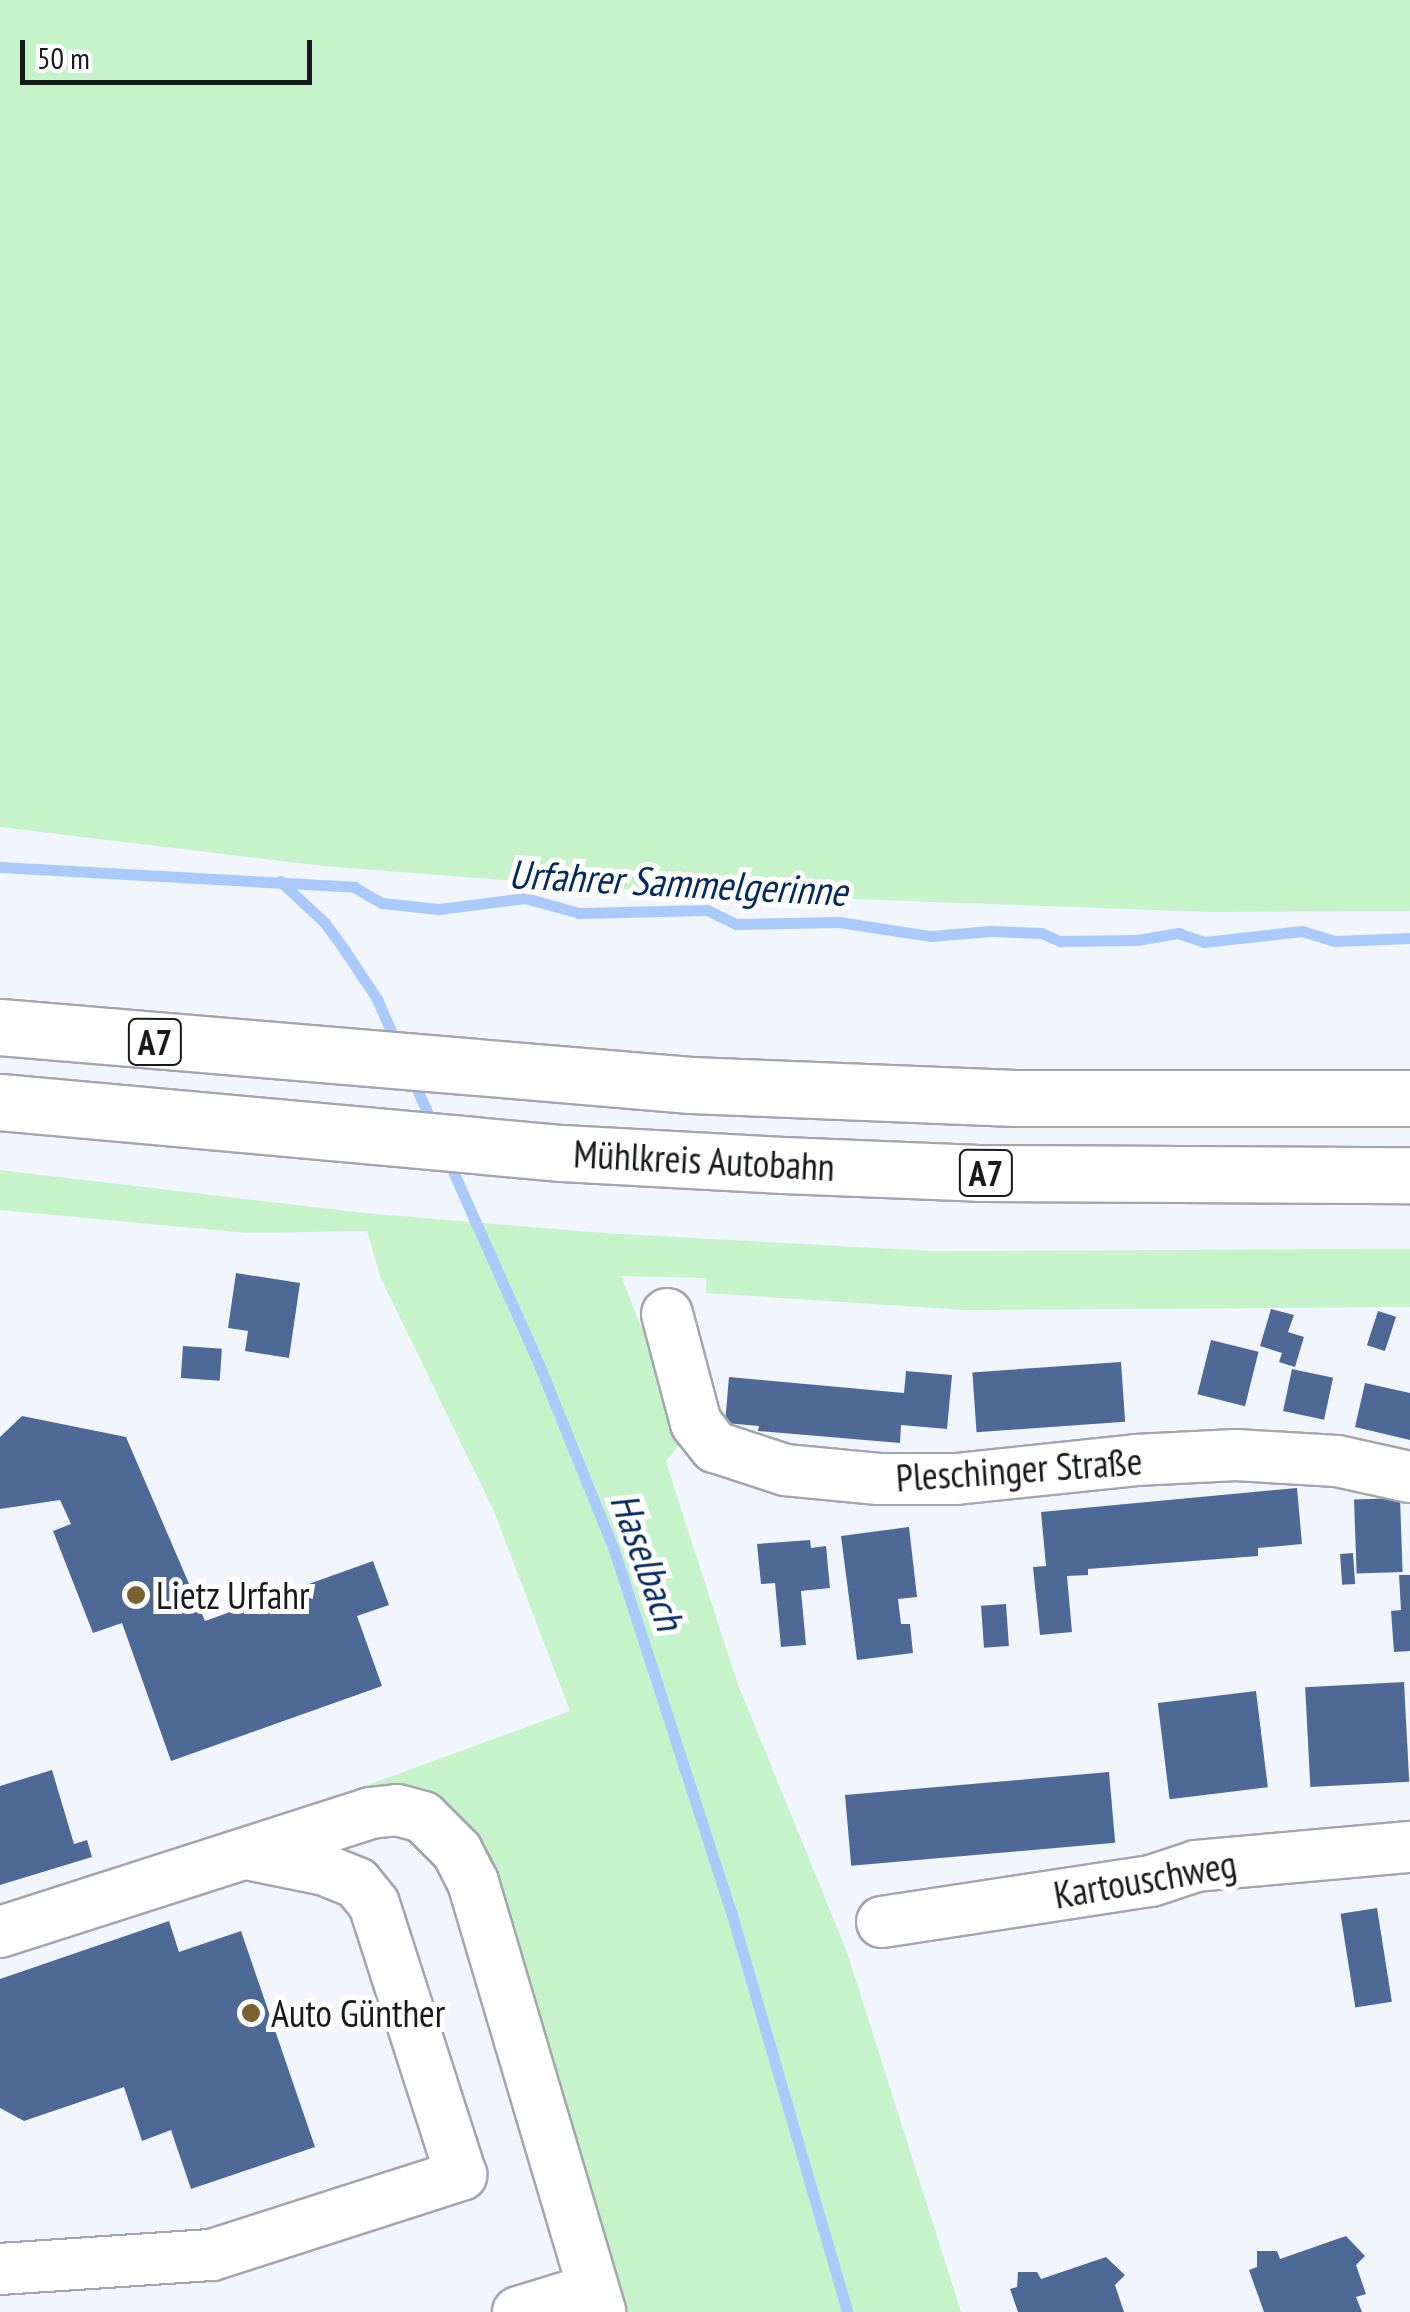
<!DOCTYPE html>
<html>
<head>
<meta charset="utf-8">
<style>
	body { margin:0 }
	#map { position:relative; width:1410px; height:2312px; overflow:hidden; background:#f1f5fd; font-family:"PT Sans Narrow",sans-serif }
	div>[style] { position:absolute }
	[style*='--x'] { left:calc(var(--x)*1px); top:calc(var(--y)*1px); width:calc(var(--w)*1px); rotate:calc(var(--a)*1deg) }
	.green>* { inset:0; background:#c7f3ca }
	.stream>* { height:11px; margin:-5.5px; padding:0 5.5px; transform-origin:5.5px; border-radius:5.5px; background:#aacafb }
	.building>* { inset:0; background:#4f6996; transform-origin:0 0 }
	.roads { filter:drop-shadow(2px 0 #a2a6ad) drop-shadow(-2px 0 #a2a6ad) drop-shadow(0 2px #a2a6ad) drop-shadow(0 -2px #a2a6ad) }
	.minor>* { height:50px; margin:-25px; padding:0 25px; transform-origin:25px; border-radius:25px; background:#fff }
	.highway>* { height:55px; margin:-27.5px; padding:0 27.5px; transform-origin:27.5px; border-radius:27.5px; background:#fff }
	.dots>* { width:28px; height:28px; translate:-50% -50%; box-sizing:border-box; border:5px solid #fff; border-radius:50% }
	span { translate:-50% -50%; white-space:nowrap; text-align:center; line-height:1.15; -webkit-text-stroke:10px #fff; paint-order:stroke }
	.shield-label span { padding:2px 8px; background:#fff; border:2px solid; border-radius:8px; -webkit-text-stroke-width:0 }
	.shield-label { font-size:35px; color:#18191c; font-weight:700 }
	.street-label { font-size:38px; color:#18191c }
	.poi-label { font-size:38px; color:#18191c }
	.left { translate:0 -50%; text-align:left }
	.water-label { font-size:40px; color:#052a62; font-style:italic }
	.scale { position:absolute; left:20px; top:40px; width:292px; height:45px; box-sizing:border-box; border:5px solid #18191c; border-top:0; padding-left:12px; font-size:30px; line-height:35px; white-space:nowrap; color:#18191c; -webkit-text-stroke:8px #fff; paint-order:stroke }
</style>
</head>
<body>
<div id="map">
	<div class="green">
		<div style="clip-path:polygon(0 0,1410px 0,1410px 911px,1208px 912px,660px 892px,323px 866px,0 827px)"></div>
		<div style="clip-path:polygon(0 1170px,365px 1213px,604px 1233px,931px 1251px,1410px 1249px,1410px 1307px,965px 1310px,706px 1293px,706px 1278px,621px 1276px,685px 1437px,666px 1462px,737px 1682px,847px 1952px,961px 2312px,617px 2312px,473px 1838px,443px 1800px,416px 1789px,385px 1787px,343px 1794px,570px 1711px,493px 1509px,381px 1279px,367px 1231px,247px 1233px,0 1210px)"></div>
	</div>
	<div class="stream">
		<div style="--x:0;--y:867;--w:355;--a:3.2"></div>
		<div style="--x:354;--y:887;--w:32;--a:30"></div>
		<div style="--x:382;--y:903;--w:57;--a:6"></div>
		<div style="--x:439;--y:909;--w:87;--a:-7.3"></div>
		<div style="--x:525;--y:898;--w:56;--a:15.5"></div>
		<div style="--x:579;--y:913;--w:128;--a:-1.3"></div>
		<div style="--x:707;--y:910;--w:32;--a:26"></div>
		<div style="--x:736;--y:924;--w:103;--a:-1.1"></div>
		<div style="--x:839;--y:922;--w:93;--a:8.7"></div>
		<div style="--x:931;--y:936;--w:59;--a:-4.8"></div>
		<div style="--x:990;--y:931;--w:51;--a:2.2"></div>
		<div style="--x:1041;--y:933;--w:21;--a:23"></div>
		<div style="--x:1060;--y:941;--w:77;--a:-0.7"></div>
		<div style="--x:1137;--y:940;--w:42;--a:-9.7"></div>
		<div style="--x:1178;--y:933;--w:28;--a:19"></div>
		<div style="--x:1204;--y:942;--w:99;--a:-6.4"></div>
		<div style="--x:1302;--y:931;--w:34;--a:17"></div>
		<div style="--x:1335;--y:941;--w:75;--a:-2.3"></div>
		<div style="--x:280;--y:881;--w:62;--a:43"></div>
		<div style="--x:325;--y:923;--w:34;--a:54"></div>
		<div style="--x:345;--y:951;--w:58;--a:56.3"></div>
		<div style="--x:377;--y:999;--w:48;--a:66.6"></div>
		<div style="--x:412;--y:1078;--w:51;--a:65.9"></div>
		<div style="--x:448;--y:1160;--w:227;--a:66"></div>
		<div style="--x:540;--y:1367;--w:197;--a:68"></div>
		<div style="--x:614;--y:1550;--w:384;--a:72.1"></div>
		<div style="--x:732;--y:1915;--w:413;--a:73.8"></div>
	</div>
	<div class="building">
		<div style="clip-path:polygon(236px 1273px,300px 1283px,289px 1358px,245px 1351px,248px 1331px,228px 1328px)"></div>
		<div style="clip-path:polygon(1271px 1309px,1294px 1315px,1288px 1332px,1304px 1337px,1295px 1367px,1279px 1362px,1282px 1353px,1260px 1346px)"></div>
		<div style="left:1378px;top:1311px;width:19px;height:36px;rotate:18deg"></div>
		<div style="left:1211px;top:1340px;width:49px;height:56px;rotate:14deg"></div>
		<div style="left:183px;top:1346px;width:39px;height:32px;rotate:4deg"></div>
		<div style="left:1121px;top:1362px;width:60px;height:149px;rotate:86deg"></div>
		<div style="left:1292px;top:1369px;width:42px;height:43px;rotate:12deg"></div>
		<div style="clip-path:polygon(906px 1371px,952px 1375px,947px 1429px,901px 1425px,900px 1443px,758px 1431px,759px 1426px,725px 1423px,729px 1377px,904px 1393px)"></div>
		<div style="clip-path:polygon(1365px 1383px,1410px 1393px,1410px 1440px,1355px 1427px)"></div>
		<div style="clip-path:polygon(22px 1416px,126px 1437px,205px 1621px,373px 1561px,389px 1605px,357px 1616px,382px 1686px,171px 1761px,122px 1623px,93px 1633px,53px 1531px,71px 1524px,60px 1500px,0 1509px,0 1437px)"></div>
		<div style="clip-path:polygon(1297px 1488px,1302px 1544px,1258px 1548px,1258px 1556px,1088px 1569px,1088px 1575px,1067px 1576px,1072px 1632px,1040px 1635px,1033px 1567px,1046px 1566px,1041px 1512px)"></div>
		<div style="left:1400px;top:1498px;width:74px;height:46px;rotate:88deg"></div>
		<div style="clip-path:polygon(909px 1527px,917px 1597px,898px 1599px,901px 1624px,910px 1624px,913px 1653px,857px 1660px,841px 1536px)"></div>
		<div style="clip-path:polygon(810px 1540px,811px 1548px,826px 1546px,830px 1588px,801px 1591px,806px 1645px,781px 1647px,775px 1583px,761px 1584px,757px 1544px)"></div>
		<div style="left:1353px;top:1553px;width:31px;height:13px;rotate:86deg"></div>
		<div style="clip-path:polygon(1399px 1575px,1410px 1575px,1410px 1651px,1394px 1652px,1391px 1611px,1401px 1610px)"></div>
		<div style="left:1006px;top:1604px;width:42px;height:25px;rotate:86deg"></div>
		<div style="left:1404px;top:1682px;width:100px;height:99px;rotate:87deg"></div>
		<div style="left:1256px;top:1691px;width:97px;height:99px;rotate:83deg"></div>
		<div style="clip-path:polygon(52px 1770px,74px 1844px,87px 1840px,92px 1857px,0 1885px,0 1786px)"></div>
		<div style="left:1109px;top:1772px;width:71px;height:265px;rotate:85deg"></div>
		<div style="left:1377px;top:1908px;width:95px;height:37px;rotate:81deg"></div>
		<div style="clip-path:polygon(169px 1921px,179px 1952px,241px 1931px,315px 2147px,191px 2189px,171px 2130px,142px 2141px,124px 2087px,24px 2121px,0 2108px,0 1979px)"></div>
		<div style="clip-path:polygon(1346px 2236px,1365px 2256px,1356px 2265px,1366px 2294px,1356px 2297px,1362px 2312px,1264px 2312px,1249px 2270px,1257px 2267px,1257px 2251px,1277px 2251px,1280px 2259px)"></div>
		<div style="clip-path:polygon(1106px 2257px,1125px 2275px,1115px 2285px,1124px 2312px,1018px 2312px,1010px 2289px,1017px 2287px,1018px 2272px,1037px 2272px,1041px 2279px)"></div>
	</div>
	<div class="roads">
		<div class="minor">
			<div style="--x:667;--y:1314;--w:113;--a:75.1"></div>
			<div style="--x:696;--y:1423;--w:31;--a:52"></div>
			<div style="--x:715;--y:1447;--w:74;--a:18.2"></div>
			<div style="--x:785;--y:1470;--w:94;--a:5.5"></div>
			<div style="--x:879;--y:1479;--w:77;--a:0"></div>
			<div style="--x:956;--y:1479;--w:181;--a:-6"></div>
			<div style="--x:1136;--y:1460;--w:100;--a:-2.9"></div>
			<div style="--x:1236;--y:1455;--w:101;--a:3.4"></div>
			<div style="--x:1337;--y:1461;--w:75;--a:12.4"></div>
			<div style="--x:882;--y:1922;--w:272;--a:-8.7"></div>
			<div style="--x:1151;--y:1881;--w:47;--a:-18.4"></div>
			<div style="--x:1196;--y:1866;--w:215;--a:-5.1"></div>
			<div style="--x:0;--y:1932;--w:389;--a:-17.8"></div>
			<div style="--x:370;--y:1813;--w:27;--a:-6"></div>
			<div style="--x:397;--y:1810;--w:27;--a:15"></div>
			<div style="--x:423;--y:1817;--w:48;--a:45"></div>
			<div style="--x:457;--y:1851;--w:35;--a:63"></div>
			<div style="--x:473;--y:1882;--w:448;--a:73.5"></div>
			<div style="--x:0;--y:2269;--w:212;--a:-3.8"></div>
			<div style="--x:212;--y:2255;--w:262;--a:-17.8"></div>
			<div style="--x:461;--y:2175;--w:285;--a:-107.8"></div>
			<div style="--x:374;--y:1904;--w:27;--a:-129"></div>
			<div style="--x:357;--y:1883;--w:35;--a:-158"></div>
			<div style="--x:325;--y:1870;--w:76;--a:-168.5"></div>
			<div style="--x:518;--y:2312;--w:78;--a:-17"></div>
		</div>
		<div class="highway">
			<div style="--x:0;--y:1027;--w:693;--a:4.8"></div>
			<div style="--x:691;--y:1085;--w:324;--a:2.3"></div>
			<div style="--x:1015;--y:1098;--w:395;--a:0"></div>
			<div style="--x:0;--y:1102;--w:564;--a:5.19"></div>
			<div style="--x:562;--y:1153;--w:221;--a:3.1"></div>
			<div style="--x:783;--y:1165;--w:196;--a:2.3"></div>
			<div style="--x:979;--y:1173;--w:431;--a:0.3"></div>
		</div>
	</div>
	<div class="dots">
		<div style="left:136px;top:1595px;background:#786231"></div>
		<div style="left:251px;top:2013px;background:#786231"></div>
	</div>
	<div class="shield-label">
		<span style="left:155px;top:1042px">A7</span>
		<span style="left:986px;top:1173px">A7</span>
	</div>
	<div class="street-label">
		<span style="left:704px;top:1160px;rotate:3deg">Mühlkreis Autobahn</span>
		<span style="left:1019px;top:1469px;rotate:-4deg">Pleschinger Straße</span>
		<span style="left:1145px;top:1879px;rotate:-10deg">Kartouschweg</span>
	</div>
	<div class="poi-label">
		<span class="left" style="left:156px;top:1595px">Lietz Urfahr</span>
		<span class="left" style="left:271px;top:2013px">Auto Günther</span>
	</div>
	<div class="water-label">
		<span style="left:678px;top:882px;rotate:3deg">Urfahrer Sammelgerinne</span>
		<span style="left:648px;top:1561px;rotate:70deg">Haselbach</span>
	</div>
	<div class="scale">50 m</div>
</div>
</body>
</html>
